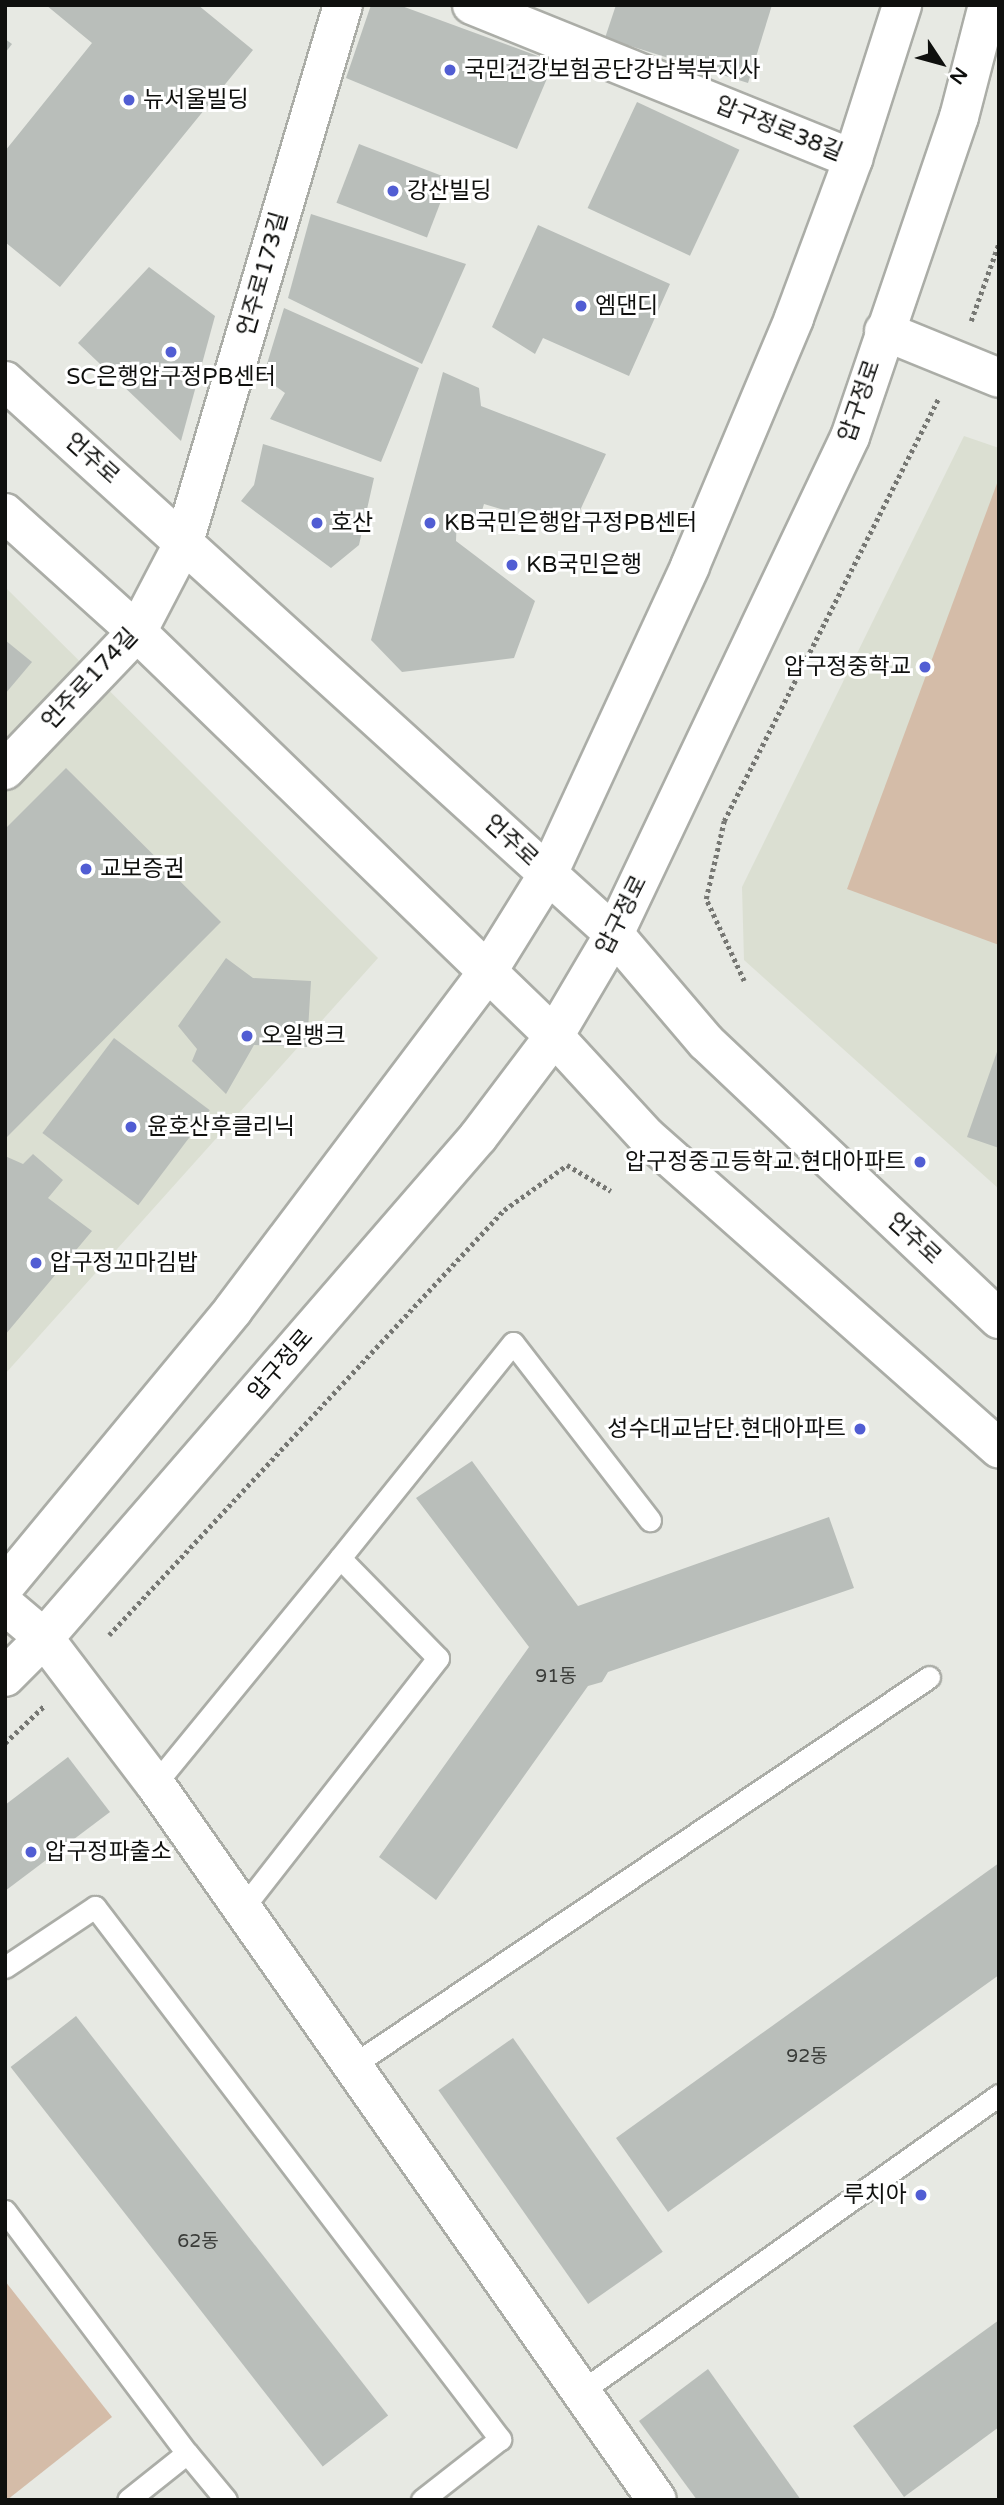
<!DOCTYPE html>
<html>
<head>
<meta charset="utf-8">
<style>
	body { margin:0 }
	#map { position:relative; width:1004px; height:2505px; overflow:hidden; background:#e7e9e3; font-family:"Varela Round","Noto Sans KR",sans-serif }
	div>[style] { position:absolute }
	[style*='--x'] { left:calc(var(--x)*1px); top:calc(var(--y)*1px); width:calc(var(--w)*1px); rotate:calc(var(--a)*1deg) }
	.built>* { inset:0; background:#dbdfd2 }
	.green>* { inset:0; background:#d4bca8 }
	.building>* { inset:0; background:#b9beba; transform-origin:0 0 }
	.path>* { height:4.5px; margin-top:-2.25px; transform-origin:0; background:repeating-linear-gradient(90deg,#767773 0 3.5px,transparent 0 7px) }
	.roads { filter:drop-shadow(2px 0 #abada7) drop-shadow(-2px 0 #abada7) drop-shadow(0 2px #abada7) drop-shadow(0 -2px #abada7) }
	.service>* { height:21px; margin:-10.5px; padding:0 10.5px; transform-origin:10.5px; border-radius:10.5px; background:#fff }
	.minor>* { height:38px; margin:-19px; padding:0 19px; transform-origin:19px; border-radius:19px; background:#fff }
	.secondary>* { height:38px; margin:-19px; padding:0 19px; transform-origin:19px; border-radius:19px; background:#fff }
	.primary>* { height:38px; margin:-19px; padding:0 19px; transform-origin:19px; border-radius:19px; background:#fff }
	.dots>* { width:19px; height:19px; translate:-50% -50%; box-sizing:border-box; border:4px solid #fff; border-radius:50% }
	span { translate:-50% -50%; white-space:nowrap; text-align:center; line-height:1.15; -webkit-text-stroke:6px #fff; paint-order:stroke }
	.number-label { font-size:19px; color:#3a3c39 }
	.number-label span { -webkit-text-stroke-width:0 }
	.poi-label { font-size:23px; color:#0f100e }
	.left { translate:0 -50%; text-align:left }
	.right { translate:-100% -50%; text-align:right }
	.street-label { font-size:23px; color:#0f100e }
	.frame { position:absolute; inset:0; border:7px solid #0f100e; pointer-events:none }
	.north { position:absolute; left:906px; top:28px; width:70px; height:70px; -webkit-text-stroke:5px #fff; paint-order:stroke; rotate:126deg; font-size:19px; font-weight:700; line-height:28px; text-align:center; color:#0f100e }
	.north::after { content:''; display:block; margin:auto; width:24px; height:32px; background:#0f100e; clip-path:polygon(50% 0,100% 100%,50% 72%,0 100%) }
</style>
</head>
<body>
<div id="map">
	<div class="built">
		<div style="clip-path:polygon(964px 436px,999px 448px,999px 1189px,744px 960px,742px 887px)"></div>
		<div style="clip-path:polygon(5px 587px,378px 958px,5px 1374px)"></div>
	</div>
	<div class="green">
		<div style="clip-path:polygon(999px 478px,999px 945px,847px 889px)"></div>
		<div style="clip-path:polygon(5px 2281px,112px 2417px,7px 2500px,5px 2500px)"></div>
	</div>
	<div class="building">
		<div style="clip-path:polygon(46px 5px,198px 5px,253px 50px,60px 287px,5px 242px,5px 151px,92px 43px)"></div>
		<div style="clip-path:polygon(371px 5px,399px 5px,554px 62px,517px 149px,346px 78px)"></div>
		<div style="clip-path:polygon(616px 5px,772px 5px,748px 83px,605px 38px)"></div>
		<div style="clip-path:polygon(5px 39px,12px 44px,5px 53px)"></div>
		<div style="left:637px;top:102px;width:113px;height:117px;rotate:25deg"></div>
		<div style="left:359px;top:144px;width:97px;height:63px;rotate:21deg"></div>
		<div style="clip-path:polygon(311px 214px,466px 264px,422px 364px,288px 298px)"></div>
		<div style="clip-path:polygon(538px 225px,670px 284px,629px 376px,543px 338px,535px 354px,492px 327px)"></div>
		<div style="clip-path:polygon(149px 267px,215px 316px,181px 441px,78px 343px)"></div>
		<div style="clip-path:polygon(284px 308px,419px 368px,381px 462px,270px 419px,285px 393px,263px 377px)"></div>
		<div style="clip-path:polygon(443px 372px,479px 388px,481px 406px,606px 454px,571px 530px,484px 504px,477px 527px,457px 514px,456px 541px,535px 601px,514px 658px,402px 672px,371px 640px)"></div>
		<div style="clip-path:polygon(263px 444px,374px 478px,359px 545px,331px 568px,241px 501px,254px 485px)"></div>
		<div style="clip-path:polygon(5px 640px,32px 662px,5px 694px)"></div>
		<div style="clip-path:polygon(66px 768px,221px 922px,5px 1139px,5px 829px)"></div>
		<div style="clip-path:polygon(226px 958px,253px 978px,311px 981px,307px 1047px,254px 1045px,226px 1094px,192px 1061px,197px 1049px,178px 1026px)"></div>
		<div style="left:114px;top:1038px;width:120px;height:119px;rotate:37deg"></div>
		<div style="clip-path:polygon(998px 1049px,999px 1049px,999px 1148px,967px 1137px)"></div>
		<div style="clip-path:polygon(33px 1154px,63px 1180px,48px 1198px,92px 1231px,5px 1335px,5px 1156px,23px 1164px)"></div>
		<div style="clip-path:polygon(472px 1461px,578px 1606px,829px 1517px,854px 1588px,608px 1672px,602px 1682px,588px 1686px,436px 1900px,379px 1857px,529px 1647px,416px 1498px)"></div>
		<div style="clip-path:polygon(68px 1757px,110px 1812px,5px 1891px,5px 1805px)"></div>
		<div style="clip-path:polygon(999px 1863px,999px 1975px,668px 2212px,616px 2138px)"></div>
		<div style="left:76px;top:2016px;width:507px;height:83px;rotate:52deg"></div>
		<div style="left:513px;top:2038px;width:261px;height:91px;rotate:55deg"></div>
		<div style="clip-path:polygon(999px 2320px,999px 2427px,904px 2497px,853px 2426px)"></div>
		<div style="clip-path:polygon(708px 2369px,801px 2500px,697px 2500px,639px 2421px)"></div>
	</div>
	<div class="path">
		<div style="--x:971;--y:321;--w:83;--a:-70.3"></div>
		<div style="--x:744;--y:981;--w:90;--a:-114.9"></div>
		<div style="--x:706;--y:899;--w:80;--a:-77"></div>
		<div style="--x:724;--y:821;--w:475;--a:-63.1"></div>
		<div style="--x:109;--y:1635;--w:580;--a:-47.1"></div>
		<div style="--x:504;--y:1210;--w:77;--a:-35.5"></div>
		<div style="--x:567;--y:1165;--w:51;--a:30.6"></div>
		<div style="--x:5;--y:1743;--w:55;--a:-43.5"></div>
	</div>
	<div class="roads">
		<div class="service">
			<div style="--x:340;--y:1558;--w:276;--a:-51.2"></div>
			<div style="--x:513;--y:1343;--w:224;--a:52.3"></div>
			<div style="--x:155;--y:1784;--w:292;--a:-50.7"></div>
			<div style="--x:340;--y:1558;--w:140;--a:45.6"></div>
			<div style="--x:438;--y:1658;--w:321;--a:128"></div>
			<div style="--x:5;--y:1967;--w:108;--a:-33.7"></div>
			<div style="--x:95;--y:1907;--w:669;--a:52.72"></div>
			<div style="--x:500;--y:2439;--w:99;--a:142"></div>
			<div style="--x:350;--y:2067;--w:698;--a:-33.96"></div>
			<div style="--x:5;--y:2211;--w:303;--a:53.1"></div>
			<div style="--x:187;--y:2453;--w:75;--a:141.5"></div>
			<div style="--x:583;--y:2390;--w:510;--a:-35.34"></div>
			<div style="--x:187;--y:2453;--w:61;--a:50.3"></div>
		</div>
		<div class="minor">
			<div style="--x:472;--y:5;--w:411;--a:22"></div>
			<div style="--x:884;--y:331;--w:124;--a:22.2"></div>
			<div style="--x:5;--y:770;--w:191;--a:-46.3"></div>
			<div style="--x:137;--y:632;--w:102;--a:-62.4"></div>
			<div style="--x:184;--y:542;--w:560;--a:-73.51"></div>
			<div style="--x:5;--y:1605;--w:51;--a:40.2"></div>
			<div style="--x:44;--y:1638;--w:183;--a:52.8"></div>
			<div style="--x:155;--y:1784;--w:874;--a:54.97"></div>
		</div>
		<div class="secondary">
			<div style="--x:5;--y:1586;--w:358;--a:-50.4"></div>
			<div style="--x:233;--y:1310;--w:421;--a:-53"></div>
			<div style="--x:486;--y:974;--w:118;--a:-58.2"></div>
			<div style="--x:548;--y:874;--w:339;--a:-65.2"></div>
			<div style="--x:690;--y:566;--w:269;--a:-67.2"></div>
			<div style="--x:794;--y:318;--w:170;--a:-69.6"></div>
			<div style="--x:853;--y:159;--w:162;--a:-72.3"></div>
			<div style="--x:5;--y:1677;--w:55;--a:-45"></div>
			<div style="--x:44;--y:1638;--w:663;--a:-49.1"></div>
			<div style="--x:478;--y:1137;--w:126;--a:-53"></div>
			<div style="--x:554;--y:1036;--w:118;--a:-59.5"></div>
			<div style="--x:614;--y:934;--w:550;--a:-64.6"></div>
			<div style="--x:850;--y:437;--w:338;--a:-71.2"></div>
			<div style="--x:959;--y:117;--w:116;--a:-75.5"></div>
		</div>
		<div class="primary">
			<div style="--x:5;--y:381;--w:823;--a:42.24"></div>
			<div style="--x:614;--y:934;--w:142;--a:49.6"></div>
			<div style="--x:706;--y:1042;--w:403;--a:43.4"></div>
			<div style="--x:5;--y:513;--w:178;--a:42"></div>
			<div style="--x:137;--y:632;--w:581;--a:44.09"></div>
			<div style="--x:554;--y:1036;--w:137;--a:47.4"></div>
			<div style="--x:647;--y:1137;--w:470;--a:41.5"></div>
		</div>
	</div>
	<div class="dots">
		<div style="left:450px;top:70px;background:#515dd3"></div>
		<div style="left:129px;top:100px;background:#515dd3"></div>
		<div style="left:393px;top:191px;background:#515dd3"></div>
		<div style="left:581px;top:306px;background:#515dd3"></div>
		<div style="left:171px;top:352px;background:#515dd3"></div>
		<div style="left:317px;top:523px;background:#515dd3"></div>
		<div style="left:430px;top:523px;background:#515dd3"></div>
		<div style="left:512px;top:565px;background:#515dd3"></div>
		<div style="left:925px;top:667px;background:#515dd3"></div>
		<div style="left:86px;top:869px;background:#515dd3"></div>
		<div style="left:247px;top:1036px;background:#515dd3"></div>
		<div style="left:131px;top:1127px;background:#515dd3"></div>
		<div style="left:920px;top:1162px;background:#515dd3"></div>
		<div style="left:36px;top:1263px;background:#515dd3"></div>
		<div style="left:860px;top:1429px;background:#515dd3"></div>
		<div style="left:31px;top:1852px;background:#515dd3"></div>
		<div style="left:921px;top:2195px;background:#515dd3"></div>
	</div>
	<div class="number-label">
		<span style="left:556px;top:1677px">91동</span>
		<span style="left:807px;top:2057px">92동</span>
		<span style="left:198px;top:2242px">62동</span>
	</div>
	<div class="poi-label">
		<span class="left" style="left:464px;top:70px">국민건강보험공단강남북부지사</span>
		<span class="left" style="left:143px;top:100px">뉴서울빌딩</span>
		<span class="left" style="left:407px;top:191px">강산빌딩</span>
		<span class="left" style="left:595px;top:306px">엠댄디</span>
		<span style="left:171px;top:377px">SC은행압구정PB센터</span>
		<span class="left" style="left:331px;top:523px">호산</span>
		<span class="left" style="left:444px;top:523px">KB국민은행압구정PB센터</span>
		<span class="left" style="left:526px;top:565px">KB국민은행</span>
		<span class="right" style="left:911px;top:667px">압구정중학교</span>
		<span class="left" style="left:100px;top:869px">교보증권</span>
		<span class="left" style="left:261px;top:1036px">오일뱅크</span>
		<span class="left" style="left:147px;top:1127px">윤호산후클리닉</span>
		<span class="right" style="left:906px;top:1162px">압구정중고등학교.현대아파트</span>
		<span class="left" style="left:50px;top:1263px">압구정꼬마김밥</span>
		<span class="right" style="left:846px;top:1429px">성수대교남단.현대아파트</span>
		<span class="left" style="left:45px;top:1852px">압구정파출소</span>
		<span class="right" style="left:907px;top:2195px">루치아</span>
	</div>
	<div class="street-label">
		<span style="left:779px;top:129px;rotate:22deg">압구정로38길</span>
		<span style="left:263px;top:274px;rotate:-74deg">언주로173길</span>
		<span style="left:860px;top:401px;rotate:-71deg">압구정로</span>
		<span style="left:92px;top:459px;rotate:42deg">언주로</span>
		<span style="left:90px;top:679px;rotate:-47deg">언주로174길</span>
		<span style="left:511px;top:841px;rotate:43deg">언주로</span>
		<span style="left:622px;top:915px;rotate:-63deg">압구정로</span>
		<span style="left:914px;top:1239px;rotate:43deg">언주로</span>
		<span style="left:281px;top:1365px;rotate:-49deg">압구정로</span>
	</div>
	<div class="frame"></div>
	<div class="north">N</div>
</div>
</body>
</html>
